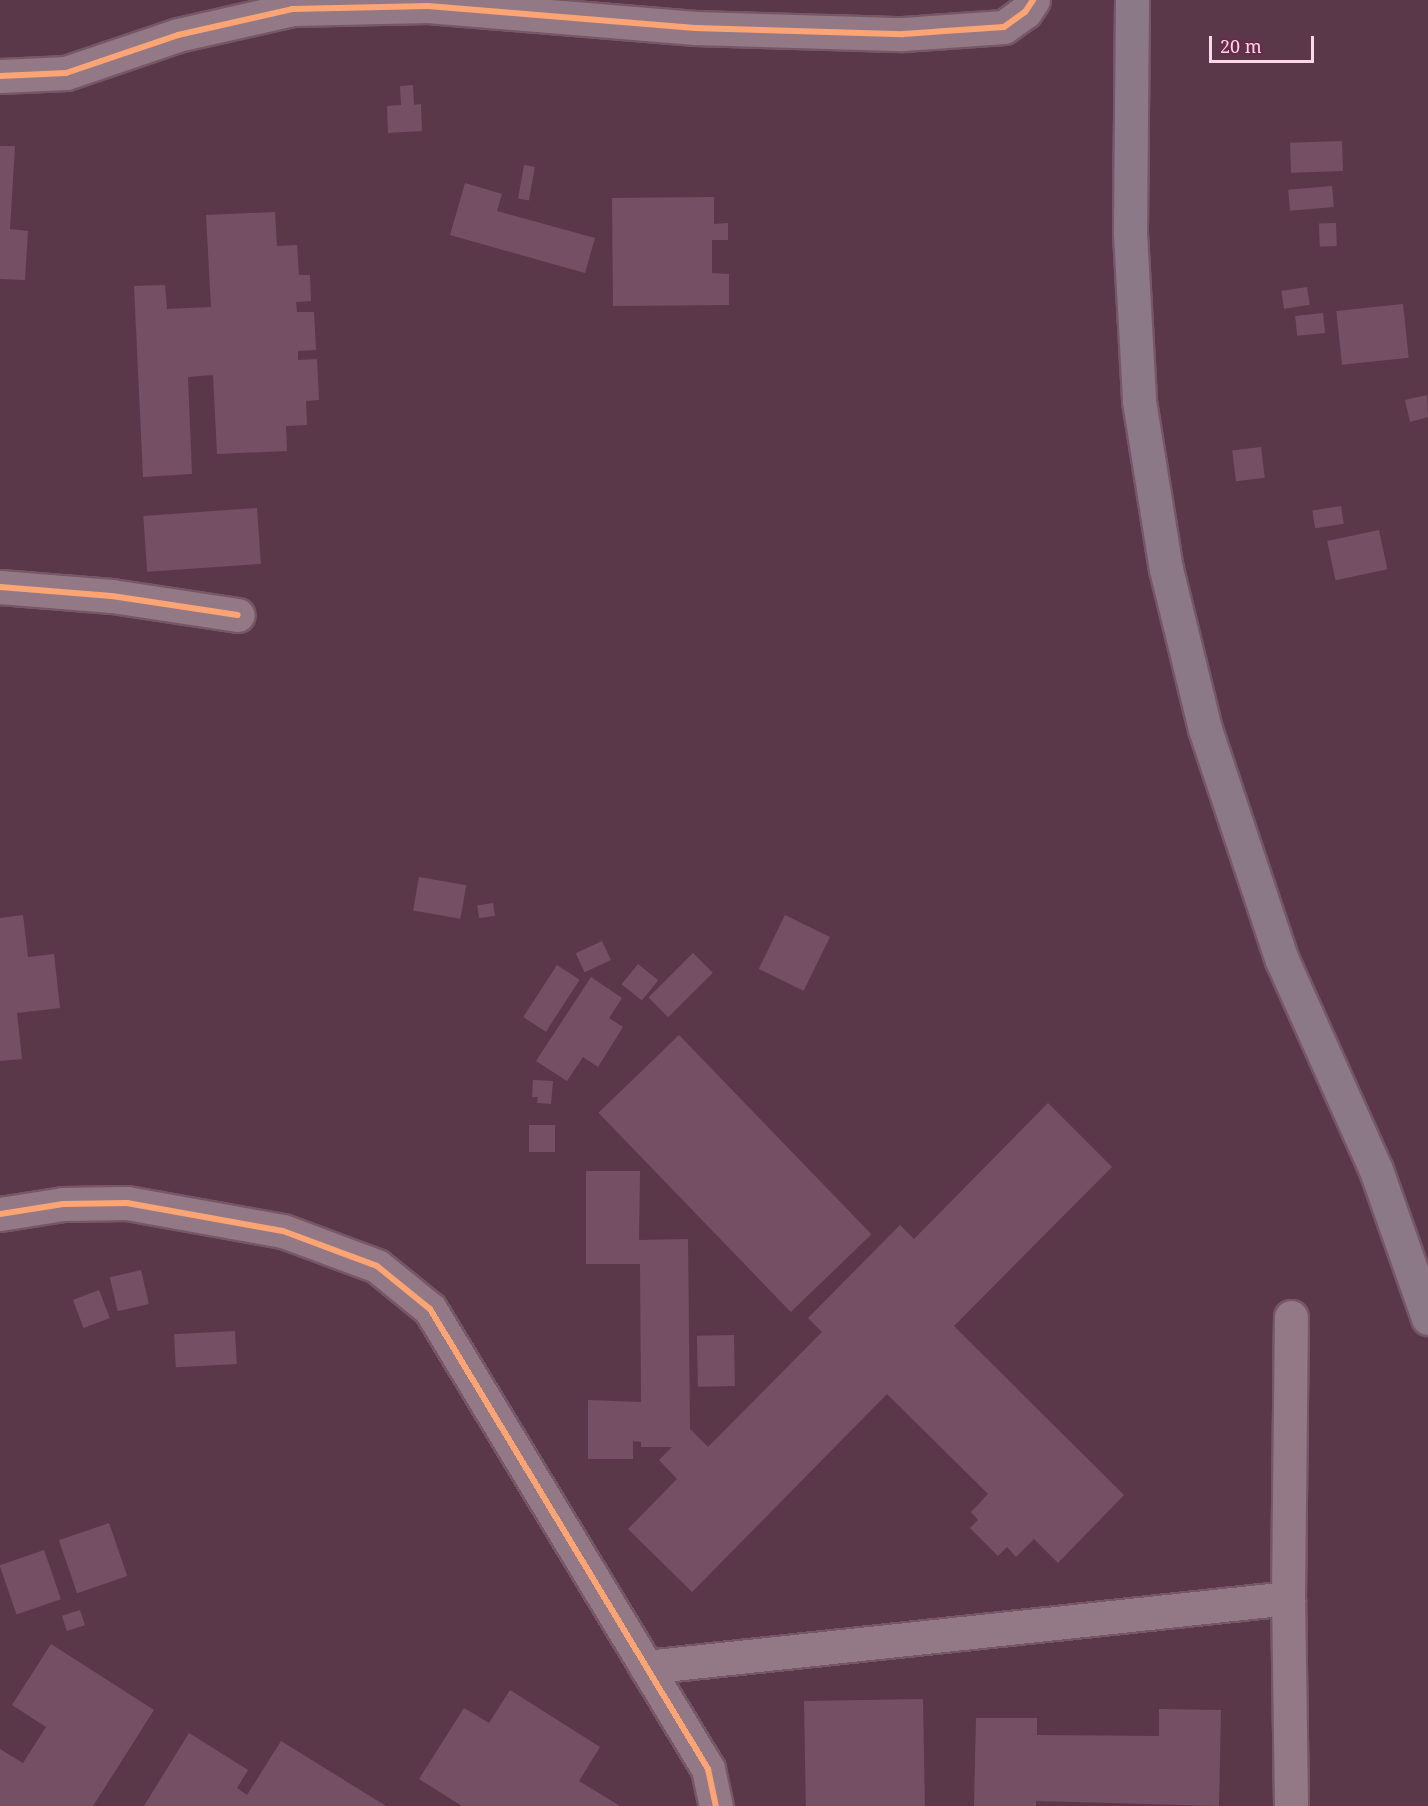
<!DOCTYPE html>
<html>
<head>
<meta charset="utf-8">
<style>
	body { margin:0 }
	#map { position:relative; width:1428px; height:1806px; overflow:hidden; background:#5a3849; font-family:"Noto Serif",serif }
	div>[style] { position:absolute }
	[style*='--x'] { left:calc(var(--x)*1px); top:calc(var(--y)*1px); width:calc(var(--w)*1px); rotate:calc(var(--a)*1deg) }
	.building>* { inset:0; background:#755064; transform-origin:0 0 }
	.roads { filter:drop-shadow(2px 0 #765767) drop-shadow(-2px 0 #765767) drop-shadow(0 2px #765767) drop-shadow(0 -2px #765767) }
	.minor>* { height:33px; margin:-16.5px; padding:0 16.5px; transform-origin:16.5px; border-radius:16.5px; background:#937985 }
	.major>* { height:33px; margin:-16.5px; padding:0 16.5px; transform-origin:16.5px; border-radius:16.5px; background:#8c7988 }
	.cycleway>* { height:6px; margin:-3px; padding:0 3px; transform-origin:3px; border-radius:3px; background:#fda474 }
	span { translate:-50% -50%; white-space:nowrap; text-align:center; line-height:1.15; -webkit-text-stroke:6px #682a49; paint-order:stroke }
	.scale { position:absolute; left:1209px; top:36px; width:105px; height:27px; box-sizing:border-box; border:3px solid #fdd6e7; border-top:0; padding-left:8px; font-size:18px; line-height:21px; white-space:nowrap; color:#fdd6e7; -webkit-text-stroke:4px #682a49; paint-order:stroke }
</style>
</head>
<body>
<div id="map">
	<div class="building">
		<div style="clip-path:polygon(413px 85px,414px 105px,421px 104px,422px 131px,388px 133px,387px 106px,401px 105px,400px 86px)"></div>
		<div style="left:1342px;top:141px;width:30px;height:52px;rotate:88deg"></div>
		<div style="clip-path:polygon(0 146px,15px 146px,10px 229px,28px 231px,25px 280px,0 279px)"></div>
		<div style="left:524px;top:165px;width:11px;height:34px;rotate:10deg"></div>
		<div style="clip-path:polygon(465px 183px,502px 194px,497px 211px,595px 238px,585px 273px,450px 235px)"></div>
		<div style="left:1332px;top:186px;width:21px;height:44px;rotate:85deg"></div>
		<div style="clip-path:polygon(714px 197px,714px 224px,728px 223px,728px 240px,712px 240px,712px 273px,729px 274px,729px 305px,613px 306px,612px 198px)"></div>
		<div style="clip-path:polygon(275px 212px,277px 246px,297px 245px,299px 275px,310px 275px,311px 301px,296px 302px,297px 312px,314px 312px,316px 350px,298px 351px,298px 360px,317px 359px,319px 400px,306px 401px,307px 425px,286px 426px,287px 451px,217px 454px,213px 375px,188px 377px,192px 474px,143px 477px,134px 286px,165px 285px,167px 309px,211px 307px,206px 215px)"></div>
		<div style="left:1336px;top:223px;width:23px;height:17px;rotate:88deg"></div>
		<div style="left:1307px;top:287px;width:18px;height:26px;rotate:81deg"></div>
		<div style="left:1403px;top:304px;width:54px;height:67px;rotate:84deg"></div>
		<div style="left:1323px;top:313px;width:20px;height:28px;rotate:84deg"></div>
		<div style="clip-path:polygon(1427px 395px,1428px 417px,1410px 422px,1405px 400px)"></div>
		<div style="left:1261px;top:447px;width:31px;height:29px;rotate:83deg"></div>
		<div style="left:1341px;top:506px;width:18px;height:29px;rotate:81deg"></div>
		<div style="left:257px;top:508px;width:56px;height:114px;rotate:86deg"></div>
		<div style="left:1379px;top:530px;width:40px;height:53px;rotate:78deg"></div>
		<div style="left:419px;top:877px;width:48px;height:34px;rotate:10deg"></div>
		<div style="left:493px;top:903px;width:13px;height:16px;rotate:81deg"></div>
		<div style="clip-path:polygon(23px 915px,28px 957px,54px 954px,60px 1008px,17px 1013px,22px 1059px,0 1061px,0 918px)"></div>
		<div style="left:785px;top:915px;width:50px;height:60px;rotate:26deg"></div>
		<div style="left:602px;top:941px;width:21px;height:29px;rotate:65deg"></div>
		<div style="left:693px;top:953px;width:28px;height:63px;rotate:45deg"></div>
		<div style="left:638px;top:964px;width:26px;height:26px;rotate:39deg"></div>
		<div style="left:557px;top:965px;width:27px;height:62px;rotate:33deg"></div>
		<div style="clip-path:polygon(591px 977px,622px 998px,609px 1018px,623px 1027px,598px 1067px,583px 1057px,567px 1081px,536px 1061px)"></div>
		<div style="left:679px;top:1035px;width:277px;height:112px;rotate:46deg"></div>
		<div style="clip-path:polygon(533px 1080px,553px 1081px,551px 1104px,537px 1103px,538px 1097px,532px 1097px)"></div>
		<div style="clip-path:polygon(1048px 1103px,1112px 1167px,954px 1326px,1124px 1495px,1058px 1563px,1034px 1539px,1016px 1557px,1007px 1547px,998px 1556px,970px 1528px,978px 1520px,971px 1512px,988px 1494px,887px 1394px,692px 1592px,628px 1529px,677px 1479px,659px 1460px,672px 1447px,641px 1447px,641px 1442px,633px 1441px,633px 1459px,588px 1459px,588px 1400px,641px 1402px,640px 1264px,586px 1264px,586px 1171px,640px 1171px,639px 1240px,688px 1239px,690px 1429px,708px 1447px,822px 1332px,808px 1318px,900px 1225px,914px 1239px)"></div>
		<div style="left:529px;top:1125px;width:26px;height:27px"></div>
		<div style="left:141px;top:1270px;width:35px;height:32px;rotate:77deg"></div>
		<div style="left:99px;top:1290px;width:30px;height:28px;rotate:69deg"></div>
		<div style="left:235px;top:1331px;width:33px;height:61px;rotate:87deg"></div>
		<div style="left:734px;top:1335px;width:51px;height:37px;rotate:89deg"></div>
		<div style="left:109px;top:1523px;width:56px;height:53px;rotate:71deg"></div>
		<div style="left:44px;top:1550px;width:52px;height:47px;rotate:71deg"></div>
		<div style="left:80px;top:1610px;width:16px;height:19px;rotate:72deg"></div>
		<div style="clip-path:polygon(51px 1644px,154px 1710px,93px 1806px,0 1806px,0 1749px,23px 1763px,46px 1727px,12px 1705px)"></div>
		<div style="clip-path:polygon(510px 1690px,600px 1747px,579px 1781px,620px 1806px,462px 1806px,419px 1779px,464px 1708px,489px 1723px)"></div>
		<div style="left:923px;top:1699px;width:107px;height:119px;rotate:89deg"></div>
		<div style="clip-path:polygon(1159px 1709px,1221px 1710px,1219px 1806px,1036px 1801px,1036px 1806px,974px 1806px,976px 1718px,1037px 1718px,1037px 1735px,1159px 1736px)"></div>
		<div style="clip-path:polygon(189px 1733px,248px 1770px,237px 1788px,247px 1795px,281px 1741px,386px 1806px,144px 1806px)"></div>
	</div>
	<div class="roads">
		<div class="minor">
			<div style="--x:0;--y:76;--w:66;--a:-2.6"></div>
			<div style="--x:66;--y:73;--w:118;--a:-18.7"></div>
			<div style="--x:178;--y:35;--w:117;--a:-12.8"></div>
			<div style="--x:292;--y:9;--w:136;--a:-1.3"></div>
			<div style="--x:428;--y:6;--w:268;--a:4.7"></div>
			<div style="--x:695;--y:28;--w:208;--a:1.7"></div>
			<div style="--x:903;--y:34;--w:101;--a:-4"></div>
			<div style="--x:1004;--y:27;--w:26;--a:-36"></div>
			<div style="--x:1025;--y:12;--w:14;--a:-56"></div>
			<div style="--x:0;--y:587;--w:112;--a:4.6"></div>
			<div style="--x:112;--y:596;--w:127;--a:8.6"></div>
			<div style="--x:0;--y:1214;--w:64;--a:-9"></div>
			<div style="--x:63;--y:1204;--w:64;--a:-0.9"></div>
			<div style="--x:127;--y:1203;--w:158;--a:10.2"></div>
			<div style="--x:283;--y:1231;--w:100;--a:20.4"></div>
			<div style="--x:377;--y:1266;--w:68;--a:39.1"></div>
			<div style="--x:430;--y:1309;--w:537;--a:58.85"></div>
			<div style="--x:708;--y:1769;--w:38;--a:78"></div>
			<div style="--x:646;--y:1667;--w:646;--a:-6.13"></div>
			<div style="--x:1291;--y:1806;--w:208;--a:-90.8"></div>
			<div style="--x:1288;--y:1598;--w:281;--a:-89.4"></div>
		</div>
		<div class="major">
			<div style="--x:1132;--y:0;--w:233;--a:90.5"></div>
			<div style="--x:1130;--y:233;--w:168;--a:86.9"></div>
			<div style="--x:1139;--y:401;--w:170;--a:80.9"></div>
			<div style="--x:1166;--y:569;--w:165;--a:76.3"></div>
			<div style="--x:1205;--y:729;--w:243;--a:71.6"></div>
			<div style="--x:1282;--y:960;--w:230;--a:65.9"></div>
			<div style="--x:1376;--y:1170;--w:157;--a:70.6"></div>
		</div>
	</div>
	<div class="cycleway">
		<div style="--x:0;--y:76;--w:66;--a:-2.6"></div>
		<div style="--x:66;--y:73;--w:118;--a:-18.7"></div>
		<div style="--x:178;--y:35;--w:117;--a:-12.8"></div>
		<div style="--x:292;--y:9;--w:136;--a:-1.3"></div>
		<div style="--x:428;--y:6;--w:268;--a:4.7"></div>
		<div style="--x:695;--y:28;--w:208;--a:1.7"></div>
		<div style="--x:903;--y:34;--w:101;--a:-4"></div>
		<div style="--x:1004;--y:27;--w:26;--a:-36"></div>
		<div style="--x:1025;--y:12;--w:14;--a:-56"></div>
		<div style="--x:0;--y:587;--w:112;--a:4.6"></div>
		<div style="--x:112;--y:596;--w:127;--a:8.6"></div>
		<div style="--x:0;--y:1214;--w:64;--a:-9"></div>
		<div style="--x:63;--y:1204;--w:64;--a:-0.9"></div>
		<div style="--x:127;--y:1203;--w:158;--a:10.2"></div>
		<div style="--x:283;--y:1231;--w:100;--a:20.4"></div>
		<div style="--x:377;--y:1266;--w:68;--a:39.1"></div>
		<div style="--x:430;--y:1309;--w:537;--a:58.85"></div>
		<div style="--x:708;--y:1769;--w:38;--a:78"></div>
	</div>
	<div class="scale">20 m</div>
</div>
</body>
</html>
